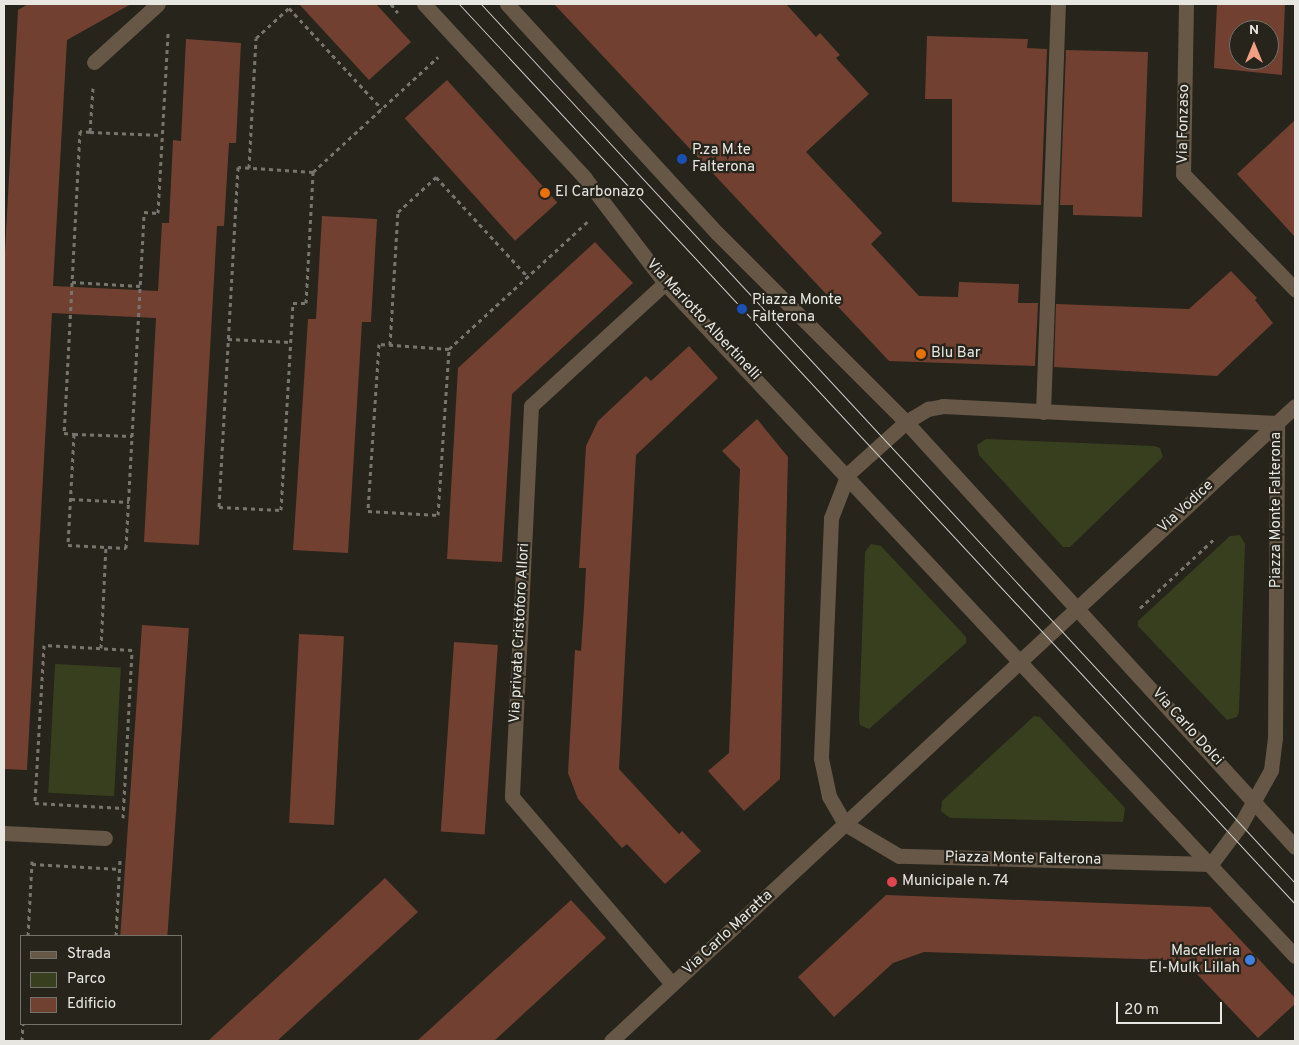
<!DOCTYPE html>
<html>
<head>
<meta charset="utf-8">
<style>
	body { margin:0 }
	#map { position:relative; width:1299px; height:1045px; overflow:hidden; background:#26241b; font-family:Overpass,sans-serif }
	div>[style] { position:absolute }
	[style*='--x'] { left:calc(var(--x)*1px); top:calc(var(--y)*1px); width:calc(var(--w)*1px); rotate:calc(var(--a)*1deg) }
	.green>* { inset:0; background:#383f1f; transform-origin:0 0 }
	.building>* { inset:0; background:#714031; transform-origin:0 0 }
	.path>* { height:3px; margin-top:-1.5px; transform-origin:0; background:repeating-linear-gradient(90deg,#77766e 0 4px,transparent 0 8px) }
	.minor>* { height:15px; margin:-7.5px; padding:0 7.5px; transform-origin:7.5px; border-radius:7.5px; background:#665746 }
	.tram>* { height:1px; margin:-0.5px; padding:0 0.5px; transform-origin:0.5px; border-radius:0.5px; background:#d1d0cb }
	.dots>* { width:14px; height:14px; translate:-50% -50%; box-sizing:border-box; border:2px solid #26241b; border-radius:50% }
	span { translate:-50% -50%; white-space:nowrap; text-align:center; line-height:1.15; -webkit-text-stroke:4.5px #26241b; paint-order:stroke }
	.street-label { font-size:15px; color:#e7e6e1 }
	.poi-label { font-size:15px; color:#e7e6e1 }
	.left { translate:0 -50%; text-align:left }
	.right { translate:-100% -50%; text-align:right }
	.frame { position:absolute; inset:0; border:5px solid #e7e6e1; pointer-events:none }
	.legend { position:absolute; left:20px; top:935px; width:162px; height:90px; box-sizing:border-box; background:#26241b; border:1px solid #73726a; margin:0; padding:6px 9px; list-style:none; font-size:15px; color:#e7e6e1 }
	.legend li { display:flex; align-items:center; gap:10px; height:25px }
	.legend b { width:25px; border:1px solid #73726a }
	.north { position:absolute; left:1229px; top:20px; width:50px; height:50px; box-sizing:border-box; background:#26241b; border:1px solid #73726a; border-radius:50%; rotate:0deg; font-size:14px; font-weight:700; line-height:20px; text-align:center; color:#e7e6e1 }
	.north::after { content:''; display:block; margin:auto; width:18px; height:22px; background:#f39f85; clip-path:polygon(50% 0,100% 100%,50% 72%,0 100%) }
	.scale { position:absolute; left:1116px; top:1002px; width:106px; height:22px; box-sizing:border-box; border:2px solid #e7e6e1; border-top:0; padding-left:6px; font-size:15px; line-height:18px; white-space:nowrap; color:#e7e6e1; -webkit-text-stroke:4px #26241b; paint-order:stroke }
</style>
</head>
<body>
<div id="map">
	<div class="green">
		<div style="clip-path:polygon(986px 439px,1154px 446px,1160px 448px,1163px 457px,1070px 547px,1063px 547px,979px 455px,977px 445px)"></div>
		<div style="clip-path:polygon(1240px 535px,1245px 544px,1239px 712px,1237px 717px,1227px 720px,1138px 626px,1138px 621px,1230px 536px)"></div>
		<div style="clip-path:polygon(871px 544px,881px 546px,966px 637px,966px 643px,869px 729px,860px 725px,859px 719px,865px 552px)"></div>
		<div style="left:55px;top:664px;width:66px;height:129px;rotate:3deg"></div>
		<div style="clip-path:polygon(1034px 716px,1040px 717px,1125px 808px,1123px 822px,950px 818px,941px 811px,942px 801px)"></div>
	</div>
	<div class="building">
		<div style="clip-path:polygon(28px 4px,131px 4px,67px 40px,53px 286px,158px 291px,162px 223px,169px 223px,173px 140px,181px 141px,186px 39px,241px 43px,236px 143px,229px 143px,224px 226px,217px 226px,199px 545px,144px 542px,156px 318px,52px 313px,27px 770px,4px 769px,4px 270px,18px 10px)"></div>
		<div style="clip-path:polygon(299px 4px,376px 4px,411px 42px,369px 80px)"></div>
		<div style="clip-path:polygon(554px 4px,786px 4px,816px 37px,820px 33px,840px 55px,836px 58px,869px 94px,806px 152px,882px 233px,871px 244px,919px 296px,958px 297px,959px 282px,1019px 284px,1018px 303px,1038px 303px,1035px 366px,889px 361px)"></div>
		<div style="clip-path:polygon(evenodd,1217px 4px,1285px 4px,1282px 75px,1214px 68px,1217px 4px,1239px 30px,1269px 30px,1269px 60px,1239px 60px,1239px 30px)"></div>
		<div style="clip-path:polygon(927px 36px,1028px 39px,1027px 48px,1047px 49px,1041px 205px,952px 202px,952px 99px,925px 99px)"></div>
		<div style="clip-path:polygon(1066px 50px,1148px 52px,1142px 217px,1073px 215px,1073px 205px,1060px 205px)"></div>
		<div style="left:447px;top:80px;width:165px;height:57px;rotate:48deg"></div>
		<div style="clip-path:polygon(1295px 120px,1295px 237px,1237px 174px)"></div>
		<div style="clip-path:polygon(322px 216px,377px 219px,371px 322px,362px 322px,348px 553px,293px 550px,308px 319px,316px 319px)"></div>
		<div style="clip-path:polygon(595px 242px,633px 283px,512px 394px,502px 562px,447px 559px,458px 368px)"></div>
		<div style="clip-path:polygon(1231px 271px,1257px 298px,1255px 300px,1273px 323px,1217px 376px,1054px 367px,1056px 304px,1189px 309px)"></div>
		<div style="clip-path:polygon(689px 346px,718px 378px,636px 455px,619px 769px,679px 834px,682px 831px,701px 851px,665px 884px,627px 844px,622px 848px,578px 799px,568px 773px,575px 650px,581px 651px,584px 608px,586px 568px,579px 568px,586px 446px,598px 421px,646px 376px,651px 381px)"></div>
		<div style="clip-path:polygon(757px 419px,788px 457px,780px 779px,744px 811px,708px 771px,729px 753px,740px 469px,722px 451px)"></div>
		<div style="left:142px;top:625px;width:47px;height:311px;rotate:4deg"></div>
		<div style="left:299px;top:634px;width:45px;height:189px;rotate:3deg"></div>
		<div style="left:454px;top:642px;width:44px;height:190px;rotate:4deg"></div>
		<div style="clip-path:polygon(385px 878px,418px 912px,277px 1041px,208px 1041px)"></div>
		<div style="clip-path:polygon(886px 895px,1210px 907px,1295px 998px,1295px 1004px,1258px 1038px,1197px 974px,1169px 960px,924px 952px,893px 963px,834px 1017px,798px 977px)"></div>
		<div style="clip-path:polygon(571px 900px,606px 938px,494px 1041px,417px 1041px)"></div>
	</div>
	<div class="path">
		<div style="--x:391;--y:4;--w:11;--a:52"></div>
		<div style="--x:93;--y:88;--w:44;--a:93.9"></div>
		<div style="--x:90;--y:132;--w:10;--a:-174"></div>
		<div style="--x:80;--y:131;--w:302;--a:93"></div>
		<div style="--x:64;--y:433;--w:10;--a:6"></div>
		<div style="--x:74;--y:434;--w:111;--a:93.1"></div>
		<div style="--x:68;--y:545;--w:58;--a:3"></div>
		<div style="--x:126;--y:548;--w:336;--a:-86.9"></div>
		<div style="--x:144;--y:212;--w:14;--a:4"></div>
		<div style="--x:158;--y:213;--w:181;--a:-86.8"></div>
		<div style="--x:90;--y:132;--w:72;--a:2.4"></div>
		<div style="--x:249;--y:168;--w:130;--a:-86.9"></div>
		<div style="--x:256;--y:38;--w:45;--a:-42.3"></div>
		<div style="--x:289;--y:8;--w:137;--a:47.4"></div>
		<div style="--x:313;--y:172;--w:75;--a:-176.2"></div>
		<div style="--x:238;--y:167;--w:341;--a:93.2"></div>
		<div style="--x:219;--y:507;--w:62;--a:2.8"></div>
		<div style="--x:281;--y:510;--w:207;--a:-86.7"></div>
		<div style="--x:293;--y:303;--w:13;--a:0"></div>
		<div style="--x:306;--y:303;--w:131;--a:-86.9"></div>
		<div style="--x:313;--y:172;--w:170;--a:-42.6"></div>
		<div style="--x:72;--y:282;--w:68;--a:3.4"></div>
		<div style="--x:228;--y:339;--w:63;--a:2.7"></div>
		<div style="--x:390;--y:345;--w:133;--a:-86.6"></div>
		<div style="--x:398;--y:212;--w:52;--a:-42.6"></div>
		<div style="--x:436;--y:177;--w:134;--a:47.4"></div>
		<div style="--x:449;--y:349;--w:70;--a:-175.9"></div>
		<div style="--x:379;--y:344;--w:167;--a:93.8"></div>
		<div style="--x:368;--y:511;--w:70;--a:3.3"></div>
		<div style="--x:438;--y:515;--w:166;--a:-86.2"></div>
		<div style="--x:449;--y:349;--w:188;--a:-42.6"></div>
		<div style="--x:74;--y:434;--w:58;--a:2"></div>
		<div style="--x:71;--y:499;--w:58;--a:3"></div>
		<div style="--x:1140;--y:608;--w:100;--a:-43"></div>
		<div style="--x:101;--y:648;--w:101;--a:-87.2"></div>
		<div style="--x:123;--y:818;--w:168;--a:-86.9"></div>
		<div style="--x:132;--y:650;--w:88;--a:-176.7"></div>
		<div style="--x:44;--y:645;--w:158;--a:93.3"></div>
		<div style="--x:35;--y:803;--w:88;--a:3.3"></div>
		<div style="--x:32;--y:864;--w:88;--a:3.3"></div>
		<div style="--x:28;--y:936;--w:75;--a:-86.9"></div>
		<div style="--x:116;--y:936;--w:77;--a:-87"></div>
		<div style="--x:22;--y:1041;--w:17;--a:-87"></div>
	</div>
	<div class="minor">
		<div style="--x:424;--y:4;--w:236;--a:47.2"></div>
		<div style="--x:584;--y:177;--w:133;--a:52.6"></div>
		<div style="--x:665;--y:283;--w:922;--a:46.89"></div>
		<div style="--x:507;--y:4;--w:311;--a:47.5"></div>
		<div style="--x:717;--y:233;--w:267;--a:45"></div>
		<div style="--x:906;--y:422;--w:576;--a:47.53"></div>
		<div style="--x:1186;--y:4;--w:170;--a:91"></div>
		<div style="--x:1183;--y:174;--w:161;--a:45.8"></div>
		<div style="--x:94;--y:62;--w:86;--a:-42.2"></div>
		<div style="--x:665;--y:283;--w:182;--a:137.5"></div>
		<div style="--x:531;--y:406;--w:391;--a:92.8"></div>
		<div style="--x:512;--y:797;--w:246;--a:49.4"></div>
		<div style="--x:1043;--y:412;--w:408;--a:-87.9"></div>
		<div style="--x:4;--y:833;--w:101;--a:2.8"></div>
		<div style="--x:1211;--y:864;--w:312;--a:-178.5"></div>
		<div style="--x:899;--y:856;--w:63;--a:-149.3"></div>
		<div style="--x:845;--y:824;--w:32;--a:-120"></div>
		<div style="--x:829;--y:796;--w:39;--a:-102"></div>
		<div style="--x:821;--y:758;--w:240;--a:-87.6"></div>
		<div style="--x:831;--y:518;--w:47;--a:-68.9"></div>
		<div style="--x:848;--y:474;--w:78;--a:-41.9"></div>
		<div style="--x:906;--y:422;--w:26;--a:-31"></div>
		<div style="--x:928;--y:409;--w:15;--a:-11"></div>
		<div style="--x:943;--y:406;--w:334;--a:2.9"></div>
		<div style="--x:1211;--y:864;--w:50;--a:-53.1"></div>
		<div style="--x:1241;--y:824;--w:62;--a:-60.9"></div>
		<div style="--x:1271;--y:770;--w:32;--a:-83"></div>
		<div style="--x:1275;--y:738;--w:315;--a:-89.6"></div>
		<div style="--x:611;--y:1041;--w:933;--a:-42.87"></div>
	</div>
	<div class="tram">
		<div style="--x:459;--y:4;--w:1228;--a:47.11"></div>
		<div style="--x:481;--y:4;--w:1198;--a:47.2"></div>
	</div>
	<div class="dots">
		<div style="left:682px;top:159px;background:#1a4fb4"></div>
		<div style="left:545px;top:193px;background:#e8710a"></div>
		<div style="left:742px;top:309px;background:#1a4fb4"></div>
		<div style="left:921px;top:354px;background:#e8710a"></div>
		<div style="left:892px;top:882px;background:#e0444e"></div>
		<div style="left:1250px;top:960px;background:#3f7fe0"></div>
	</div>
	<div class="street-label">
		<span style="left:1184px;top:124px;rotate:-89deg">Via Fonzaso</span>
		<span style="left:703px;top:320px;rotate:47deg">Via Mariotto Albertinelli</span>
		<span style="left:1186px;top:507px;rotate:-43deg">Via Vodice</span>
		<span style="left:1277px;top:510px;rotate:-90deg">Piazza Monte Falterona</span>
		<span style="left:520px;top:633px;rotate:-87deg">Via privata Cristoforo Allori</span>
		<span style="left:1187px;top:727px;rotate:48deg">Via Carlo Dolci</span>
		<span style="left:1023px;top:859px;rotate:1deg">Piazza Monte Falterona</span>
		<span style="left:728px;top:933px;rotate:-43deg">Via Carlo Maratta</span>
	</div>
	<div class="poi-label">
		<span class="left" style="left:692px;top:159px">P.za M.te<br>Falterona</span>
		<span class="left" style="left:555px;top:193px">El Carbonazo</span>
		<span class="left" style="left:752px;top:309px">Piazza Monte<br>Falterona</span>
		<span class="left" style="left:931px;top:354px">Blu Bar</span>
		<span class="left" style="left:902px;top:882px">Municipale n. 74</span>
		<span class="right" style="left:1240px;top:960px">Macelleria<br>El-Mulk Lillah</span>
	</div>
	<div class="frame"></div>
	<ul class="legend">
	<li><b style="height:6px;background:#665746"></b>Strada</li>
	<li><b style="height:14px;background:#383f1f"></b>Parco</li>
	<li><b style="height:14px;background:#714031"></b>Edificio</li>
	</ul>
	<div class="north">N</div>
	<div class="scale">20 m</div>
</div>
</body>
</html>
